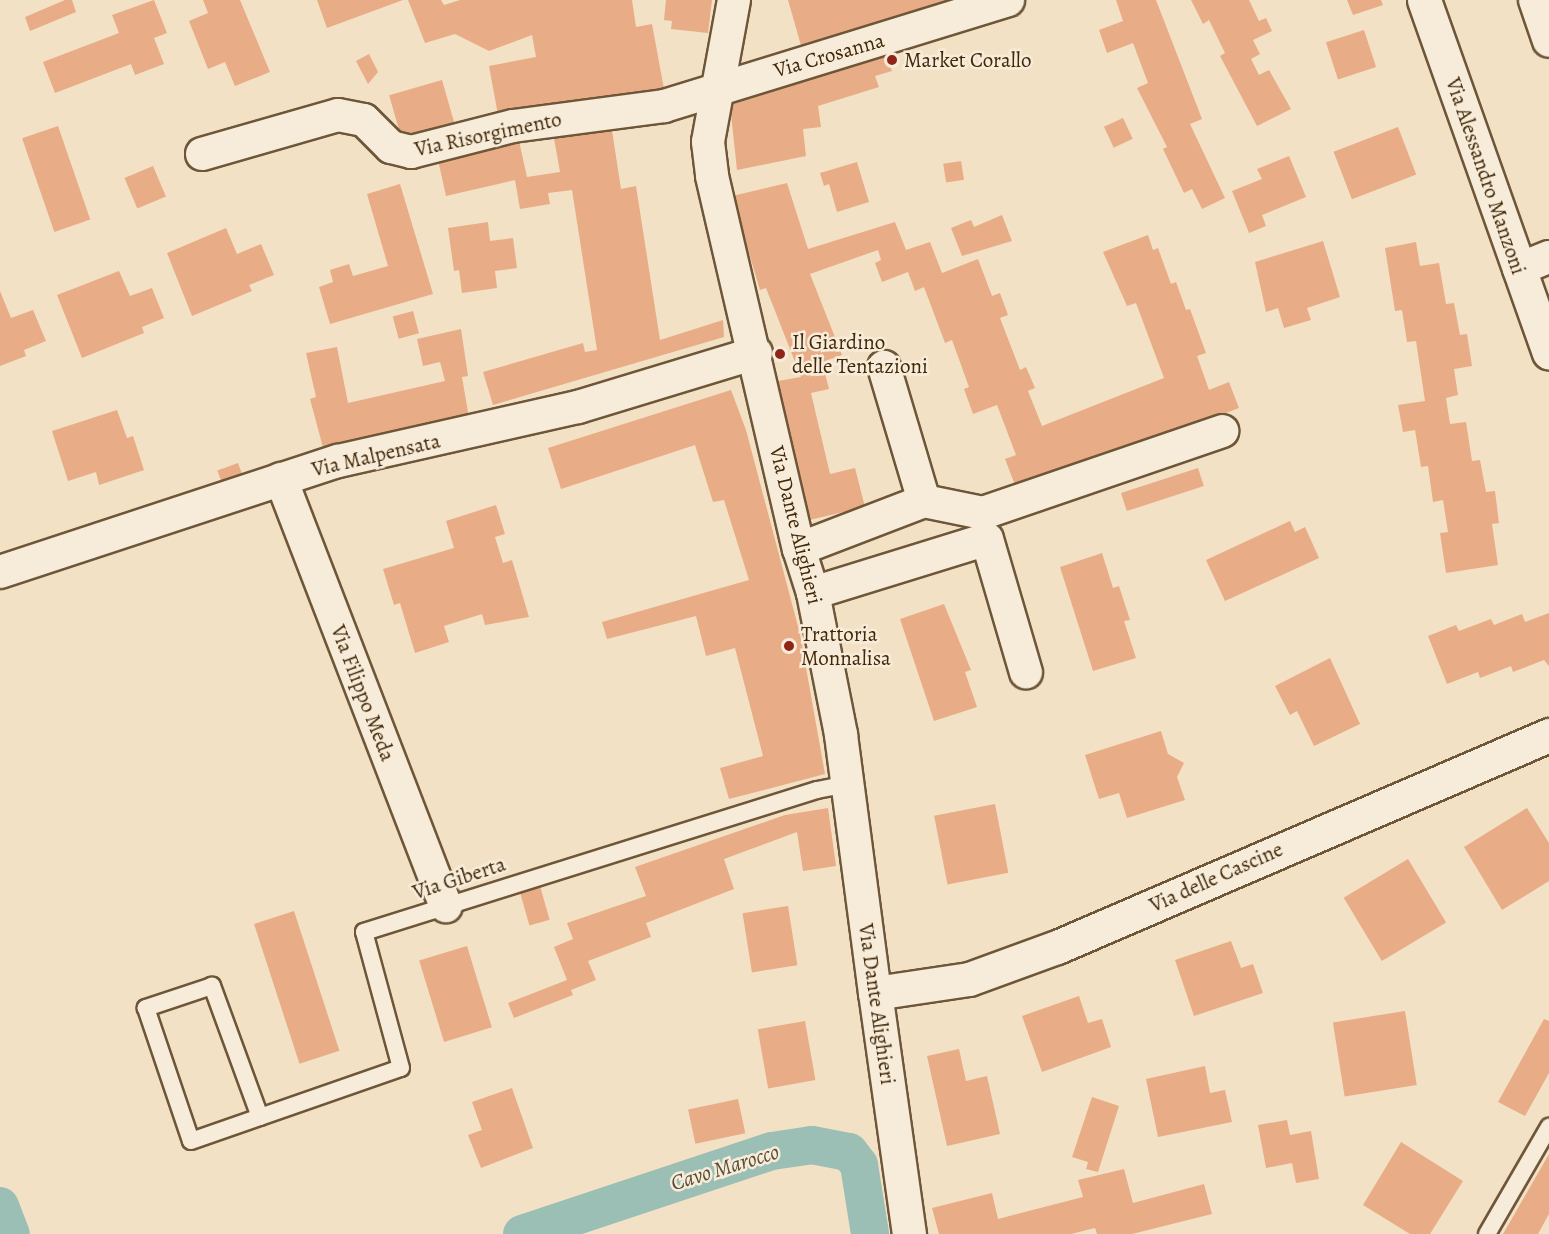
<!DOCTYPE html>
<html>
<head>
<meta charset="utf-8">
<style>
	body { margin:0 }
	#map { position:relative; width:1549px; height:1234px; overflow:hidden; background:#f3e1c6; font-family:Alegreya,serif }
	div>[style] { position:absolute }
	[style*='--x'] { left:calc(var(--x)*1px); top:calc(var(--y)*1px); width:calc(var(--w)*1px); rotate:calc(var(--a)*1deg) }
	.canal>* { height:38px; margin:-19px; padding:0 19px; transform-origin:19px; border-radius:19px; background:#9bbeb5 }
	.building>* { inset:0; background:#e8ac87; transform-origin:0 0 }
	.roads { filter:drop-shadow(2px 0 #6e5638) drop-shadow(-2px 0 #6e5638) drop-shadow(0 2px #6e5638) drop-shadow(0 -2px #6e5638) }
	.service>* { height:16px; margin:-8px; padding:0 8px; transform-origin:8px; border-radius:8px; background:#f7ecda }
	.minor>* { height:32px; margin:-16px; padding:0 16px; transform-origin:16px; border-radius:16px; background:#f7ecda }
	.tertiary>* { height:33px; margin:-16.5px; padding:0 16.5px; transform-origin:16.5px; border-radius:16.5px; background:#f7ecda }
	.dots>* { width:16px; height:16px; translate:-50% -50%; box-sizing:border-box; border:3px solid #f7ecda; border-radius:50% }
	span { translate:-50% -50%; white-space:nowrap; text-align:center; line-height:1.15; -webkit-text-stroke:5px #f7ecda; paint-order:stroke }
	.street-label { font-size:21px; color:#412808 }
	.poi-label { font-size:21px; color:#412808 }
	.left { translate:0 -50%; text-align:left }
	.water-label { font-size:22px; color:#584e33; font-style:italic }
</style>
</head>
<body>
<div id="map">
	<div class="canal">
		<div style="--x:0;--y:1206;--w:30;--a:69"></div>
		<div style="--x:522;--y:1234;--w:263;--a:-18.4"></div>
		<div style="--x:772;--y:1151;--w:40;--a:-8.5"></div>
		<div style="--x:812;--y:1145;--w:38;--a:11"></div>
		<div style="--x:849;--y:1152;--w:16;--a:52"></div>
		<div style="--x:859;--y:1165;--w:70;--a:80.9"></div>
	</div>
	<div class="building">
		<div style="clip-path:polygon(65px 0,72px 0,76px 12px,30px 31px,25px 17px)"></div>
		<div style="clip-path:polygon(154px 0,167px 33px,154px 38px,164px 64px,135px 75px,131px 64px,55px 93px,43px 62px,119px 33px,112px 15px)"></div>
		<div style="clip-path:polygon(203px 0,240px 0,270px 72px,235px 86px,225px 62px,208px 69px,189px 21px,208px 13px)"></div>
		<div style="clip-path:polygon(317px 0,403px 0,327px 28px)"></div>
		<div style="clip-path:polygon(408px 0,441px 0,444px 5px,460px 0,632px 0,636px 27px,652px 24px,664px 89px,498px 115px,489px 66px,536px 57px,532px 35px,489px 51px,455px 34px,425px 43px)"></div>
		<div style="clip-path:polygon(666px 0,712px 0,708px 33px,671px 29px,672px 21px,664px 20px)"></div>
		<div style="clip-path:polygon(788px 0,957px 0,802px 49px)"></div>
		<div style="clip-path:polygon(1116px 0,1156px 0,1202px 119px,1190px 124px,1225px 198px,1202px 209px,1192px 189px,1184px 193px,1163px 149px,1167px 147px,1137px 88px,1148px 83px,1133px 43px,1107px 53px,1099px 30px,1123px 21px)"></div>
		<div style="clip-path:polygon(1191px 0,1249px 0,1259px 21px,1266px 18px,1272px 31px,1253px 40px,1260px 54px,1251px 59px,1259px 75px,1269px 70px,1291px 109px,1257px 126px,1220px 56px,1225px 53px,1209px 20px,1203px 24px)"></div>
		<div style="clip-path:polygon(1347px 0,1381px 0,1383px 5px,1353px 15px)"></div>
		<div style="left:1364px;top:30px;width:39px;height:40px;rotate:72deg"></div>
		<div style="clip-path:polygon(885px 50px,892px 71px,875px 76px,879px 87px,818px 106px,821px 127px,803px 129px,806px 156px,737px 170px,729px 96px)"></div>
		<div style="clip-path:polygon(369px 54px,378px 72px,368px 84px,356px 61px)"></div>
		<div style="left:442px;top:80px;width:52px;height:55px;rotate:74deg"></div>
		<div style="left:1123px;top:118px;width:23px;height:21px;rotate:65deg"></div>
		<div style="clip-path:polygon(611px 124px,621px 189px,636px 186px,660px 340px,723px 320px,724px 337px,493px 405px,483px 372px,583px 343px,585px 352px,597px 350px,572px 190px,548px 193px,550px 204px,520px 209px,515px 180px,446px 196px,438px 160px,519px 141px,527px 177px,560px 172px,553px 133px)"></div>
		<div style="left:58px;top:126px;width:99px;height:38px;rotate:71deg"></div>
		<div style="left:1398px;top:127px;width:51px;height:69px;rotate:69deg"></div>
		<div style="clip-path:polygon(1289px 156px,1306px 197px,1262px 215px,1266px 226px,1249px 233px,1232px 191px,1262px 179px,1257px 169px)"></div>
		<div style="left:961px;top:161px;width:19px;height:18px;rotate:81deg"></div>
		<div style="clip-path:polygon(857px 162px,869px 202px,837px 212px,829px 184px,824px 186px,820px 173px)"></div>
		<div style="left:153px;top:166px;width:33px;height:31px;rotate:67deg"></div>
		<div style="clip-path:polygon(787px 183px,808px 249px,895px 222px,906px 250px,930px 242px,942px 273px,978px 259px,992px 296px,1000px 293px,1008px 315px,1000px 318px,1020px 370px,1026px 367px,1035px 388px,1028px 391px,1042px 426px,1164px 378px,1136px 303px,1127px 306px,1103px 252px,1148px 235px,1153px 250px,1158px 248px,1171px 284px,1176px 282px,1186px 310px,1190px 309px,1206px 353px,1197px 356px,1209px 390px,1229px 382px,1239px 408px,1026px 489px,1024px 481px,1015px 485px,1005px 459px,1016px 455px,997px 405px,973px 414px,964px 389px,969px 387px,952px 340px,945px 343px,924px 287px,915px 291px,908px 272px,882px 282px,875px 263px,881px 260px,878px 250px,810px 274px,842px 355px,822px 362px,829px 389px,811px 393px,830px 474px,855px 468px,865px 507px,805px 521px,772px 382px,801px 377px,766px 288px,760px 290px,732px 196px)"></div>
		<div style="clip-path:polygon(400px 184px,433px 294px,330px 324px,319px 287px,333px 282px,330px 270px,349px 264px,353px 276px,388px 266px,367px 194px)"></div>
		<div style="clip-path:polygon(1002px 215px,1012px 241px,962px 256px,951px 228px,971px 220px,974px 227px)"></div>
		<div style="clip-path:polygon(488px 222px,490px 241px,513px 238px,517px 268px,495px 271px,497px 288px,462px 293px,459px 270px,454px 271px,448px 228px)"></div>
		<div style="clip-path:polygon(226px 228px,237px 254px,261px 244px,274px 275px,249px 285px,252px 291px,192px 316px,167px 253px)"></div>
		<div style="clip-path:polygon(1323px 241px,1340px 297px,1307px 308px,1311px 320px,1284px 328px,1278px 308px,1266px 312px,1255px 262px)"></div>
		<div style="clip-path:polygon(1416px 242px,1420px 266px,1439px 263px,1446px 304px,1454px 303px,1460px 335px,1467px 334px,1472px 366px,1454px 369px,1458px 395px,1446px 398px,1450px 424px,1466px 422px,1472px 461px,1480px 460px,1486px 492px,1495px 491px,1499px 523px,1492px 524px,1498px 565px,1446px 573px,1440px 533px,1448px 532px,1443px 500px,1433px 502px,1428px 466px,1421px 467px,1415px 430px,1403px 432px,1398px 405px,1425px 401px,1416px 341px,1407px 342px,1402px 310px,1395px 311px,1385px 248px)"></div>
		<div style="clip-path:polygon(119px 271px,130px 296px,152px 288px,164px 318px,142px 327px,144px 333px,82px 358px,57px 295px)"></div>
		<div style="clip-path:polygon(0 291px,11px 318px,33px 310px,46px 341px,24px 350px,26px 356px,0 366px)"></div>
		<div style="left:413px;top:311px;width:23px;height:21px;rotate:75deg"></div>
		<div style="clip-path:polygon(461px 329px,468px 376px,462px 377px,469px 418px,325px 455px,310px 399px,316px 397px,306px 353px,337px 347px,348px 403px,445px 381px,440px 362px,423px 366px,417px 339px)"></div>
		<div style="clip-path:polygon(731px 390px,746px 430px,800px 634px,825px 774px,729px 799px,720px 768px,763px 756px,735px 648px,706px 656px,696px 616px,607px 639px,602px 622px,749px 580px,724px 500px,713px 502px,695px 445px,561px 489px,548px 448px)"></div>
		<div style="clip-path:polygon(117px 410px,127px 438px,133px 436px,144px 470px,99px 485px,96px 472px,68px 481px,52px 431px)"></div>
		<div style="left:238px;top:463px;width:15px;height:22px;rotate:70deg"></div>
		<div style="left:1198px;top:468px;width:19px;height:81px;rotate:72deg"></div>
		<div style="clip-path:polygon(496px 505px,505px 534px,495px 537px,503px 563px,512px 560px,529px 617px,485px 625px,482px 614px,444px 626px,449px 642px,415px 653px,400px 603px,394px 605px,383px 569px,454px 548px,446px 521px)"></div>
		<div style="clip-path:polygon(1290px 521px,1295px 532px,1305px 527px,1319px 558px,1225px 601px,1206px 560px)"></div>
		<div style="clip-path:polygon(1102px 553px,1113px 588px,1119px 586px,1130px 620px,1124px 621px,1136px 658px,1093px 671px,1060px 567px)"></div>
		<div style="clip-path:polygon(944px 604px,971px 670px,965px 672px,977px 707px,934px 721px,900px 619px)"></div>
		<div style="clip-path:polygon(1549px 613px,1549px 666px,1544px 660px,1513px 672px,1511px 666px,1480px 678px,1478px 672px,1447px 684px,1428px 636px,1456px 625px,1459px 631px,1491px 619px,1494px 625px,1522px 614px,1525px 622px)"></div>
		<div style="clip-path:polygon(1330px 658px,1360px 724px,1314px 746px,1297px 711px,1290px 715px,1275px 686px)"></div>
		<div style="clip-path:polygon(1161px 731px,1168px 754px,1184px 763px,1177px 777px,1185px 800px,1127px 818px,1119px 793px,1099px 799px,1085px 755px)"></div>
		<div style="left:995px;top:804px;width:70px;height:62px;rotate:79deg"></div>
		<div style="clip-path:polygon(828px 808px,836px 866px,803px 871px,797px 832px,724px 859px,734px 889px,646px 923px,651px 937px,588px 961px,596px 980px,571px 990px,573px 995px,514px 1018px,508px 1003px,567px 980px,554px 947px,573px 939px,567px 923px,646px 896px,635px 867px,785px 815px)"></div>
		<div style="clip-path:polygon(1527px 808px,1549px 843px,1549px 881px,1502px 910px,1464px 847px)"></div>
		<div style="left:1408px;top:859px;width:74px;height:75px;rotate:59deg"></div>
		<div style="left:540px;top:886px;width:35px;height:21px;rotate:74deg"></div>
		<div style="left:788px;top:906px;width:60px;height:46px;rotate:81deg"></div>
		<div style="left:294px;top:911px;width:147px;height:42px;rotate:72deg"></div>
		<div style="clip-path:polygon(1231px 941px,1241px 968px,1253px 964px,1263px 993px,1194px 1016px,1175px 960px)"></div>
		<div style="left:467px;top:946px;width:85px;height:50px;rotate:73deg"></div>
		<div style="clip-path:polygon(1079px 996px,1088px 1023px,1102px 1019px,1111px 1047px,1042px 1072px,1022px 1016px)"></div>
		<div style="left:1405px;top:1011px;width:75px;height:73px;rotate:81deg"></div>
		<div style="clip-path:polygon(1544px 1019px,1549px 1021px,1549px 1073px,1525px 1116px,1498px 1102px)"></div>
		<div style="left:805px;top:1021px;width:60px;height:48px;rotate:80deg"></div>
		<div style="clip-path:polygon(959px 1049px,966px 1081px,987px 1076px,1000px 1134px,947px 1146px,927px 1056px)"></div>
		<div style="clip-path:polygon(1205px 1066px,1210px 1093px,1225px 1090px,1232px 1122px,1158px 1137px,1146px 1079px)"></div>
		<div style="clip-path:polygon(512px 1088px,533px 1148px,481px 1168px,468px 1135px,482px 1130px,472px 1102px)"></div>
		<div style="clip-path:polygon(1092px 1097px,1119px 1106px,1098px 1172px,1086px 1169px,1088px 1162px,1072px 1157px)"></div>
		<div style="left:738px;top:1099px;width:35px;height:51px;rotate:78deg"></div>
		<div style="clip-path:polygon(1287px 1120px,1290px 1135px,1311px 1131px,1319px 1179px,1296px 1183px,1292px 1163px,1266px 1168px,1258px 1125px)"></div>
		<div style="clip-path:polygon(1401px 1142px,1463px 1181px,1430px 1234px,1410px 1234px,1363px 1205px)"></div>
		<div style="clip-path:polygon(1549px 1154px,1549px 1214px,1538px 1234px,1503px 1234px)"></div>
		<div style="clip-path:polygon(1124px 1169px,1133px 1203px,1204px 1184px,1212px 1214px,1132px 1234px,1097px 1234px,1095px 1228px,1071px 1234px,939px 1234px,932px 1208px,992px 1193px,998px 1219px,1083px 1197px,1078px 1180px)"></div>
	</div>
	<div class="roads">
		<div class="service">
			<div style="--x:260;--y:1117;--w:140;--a:-110.1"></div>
			<div style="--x:212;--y:986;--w:70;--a:161.6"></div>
			<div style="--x:146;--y:1008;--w:140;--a:71.3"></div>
			<div style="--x:191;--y:1141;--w:222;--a:-19.2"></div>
			<div style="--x:401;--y:1068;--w:141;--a:-105.2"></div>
			<div style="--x:364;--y:932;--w:475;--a:-17.4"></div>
			<div style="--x:817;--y:790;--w:31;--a:-11"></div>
			<div style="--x:1487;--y:1234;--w:124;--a:-59.9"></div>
		</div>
		<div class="minor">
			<div style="--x:734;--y:0;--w:144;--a:100.4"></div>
			<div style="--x:708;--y:142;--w:34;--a:83"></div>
			<div style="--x:712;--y:176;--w:383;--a:76.9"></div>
			<div style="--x:799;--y:549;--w:46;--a:72.3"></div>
			<div style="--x:813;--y:593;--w:145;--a:78.8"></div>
			<div style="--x:841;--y:735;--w:260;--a:82.5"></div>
			<div style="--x:1535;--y:0;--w:43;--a:71.1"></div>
			<div style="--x:202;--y:154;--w:141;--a:-16"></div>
			<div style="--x:338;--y:115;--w:26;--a:11"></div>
			<div style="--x:364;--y:120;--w:38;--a:45"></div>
			<div style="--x:391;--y:147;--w:21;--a:14"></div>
			<div style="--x:411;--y:152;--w:105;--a:-14.3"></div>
			<div style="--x:513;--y:126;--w:152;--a:-7.5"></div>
			<div style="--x:664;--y:106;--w:360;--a:-17.1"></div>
			<div style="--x:1519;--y:269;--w:32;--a:-22"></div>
			<div style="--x:281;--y:479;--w:458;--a:68.9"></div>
			<div style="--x:924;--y:501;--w:60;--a:11.5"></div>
			<div style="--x:983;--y:513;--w:253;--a:-18.9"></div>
			<div style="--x:799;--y:549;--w:134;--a:-21"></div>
			<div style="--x:924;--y:501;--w:140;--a:-106.6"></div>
			<div style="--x:0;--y:572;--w:356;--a:-18.2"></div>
			<div style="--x:338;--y:461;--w:246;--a:-12.7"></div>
			<div style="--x:578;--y:407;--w:186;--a:-16.9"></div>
			<div style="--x:813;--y:593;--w:182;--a:-17.2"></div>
			<div style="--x:987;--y:539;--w:139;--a:73.7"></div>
		</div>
		<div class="tertiary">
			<div style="--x:1424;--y:0;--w:374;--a:70.5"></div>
			<div style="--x:909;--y:1234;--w:243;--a:-98"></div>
			<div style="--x:875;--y:993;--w:95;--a:-8.5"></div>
			<div style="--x:969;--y:979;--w:94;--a:-20"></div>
			<div style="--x:1057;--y:947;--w:536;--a:-23.31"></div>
		</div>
	</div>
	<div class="dots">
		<div style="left:892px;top:60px;background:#8f2418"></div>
		<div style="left:780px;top:354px;background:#8f2418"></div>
		<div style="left:789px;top:646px;background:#8f2418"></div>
	</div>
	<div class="street-label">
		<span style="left:829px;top:55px;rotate:-16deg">Via Crosanna</span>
		<span style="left:488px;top:134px;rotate:-12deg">Via Risorgimento</span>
		<span style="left:1486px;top:176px;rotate:71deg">Via Alessandro Manzoni</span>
		<span style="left:376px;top:455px;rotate:-13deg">Via Malpensata</span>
		<span style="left:796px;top:525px;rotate:76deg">Via Dante Alighieri</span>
		<span style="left:363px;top:693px;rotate:69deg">Via Filippo Meda</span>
		<span style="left:1216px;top:877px;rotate:-24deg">Via delle Cascine</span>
		<span style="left:459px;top:878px;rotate:-18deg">Via Giberta</span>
		<span style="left:877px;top:1004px;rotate:82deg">Via Dante Alighieri</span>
	</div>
	<div class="poi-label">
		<span class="left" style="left:904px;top:60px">Market Corallo</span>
		<span class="left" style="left:792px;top:354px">Il Giardino<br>delle Tentazioni</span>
		<span class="left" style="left:801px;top:646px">Trattoria<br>Monnalisa</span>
	</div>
	<div class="water-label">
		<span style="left:725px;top:1168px;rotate:-17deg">Cavo Marocco</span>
	</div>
</div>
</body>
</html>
